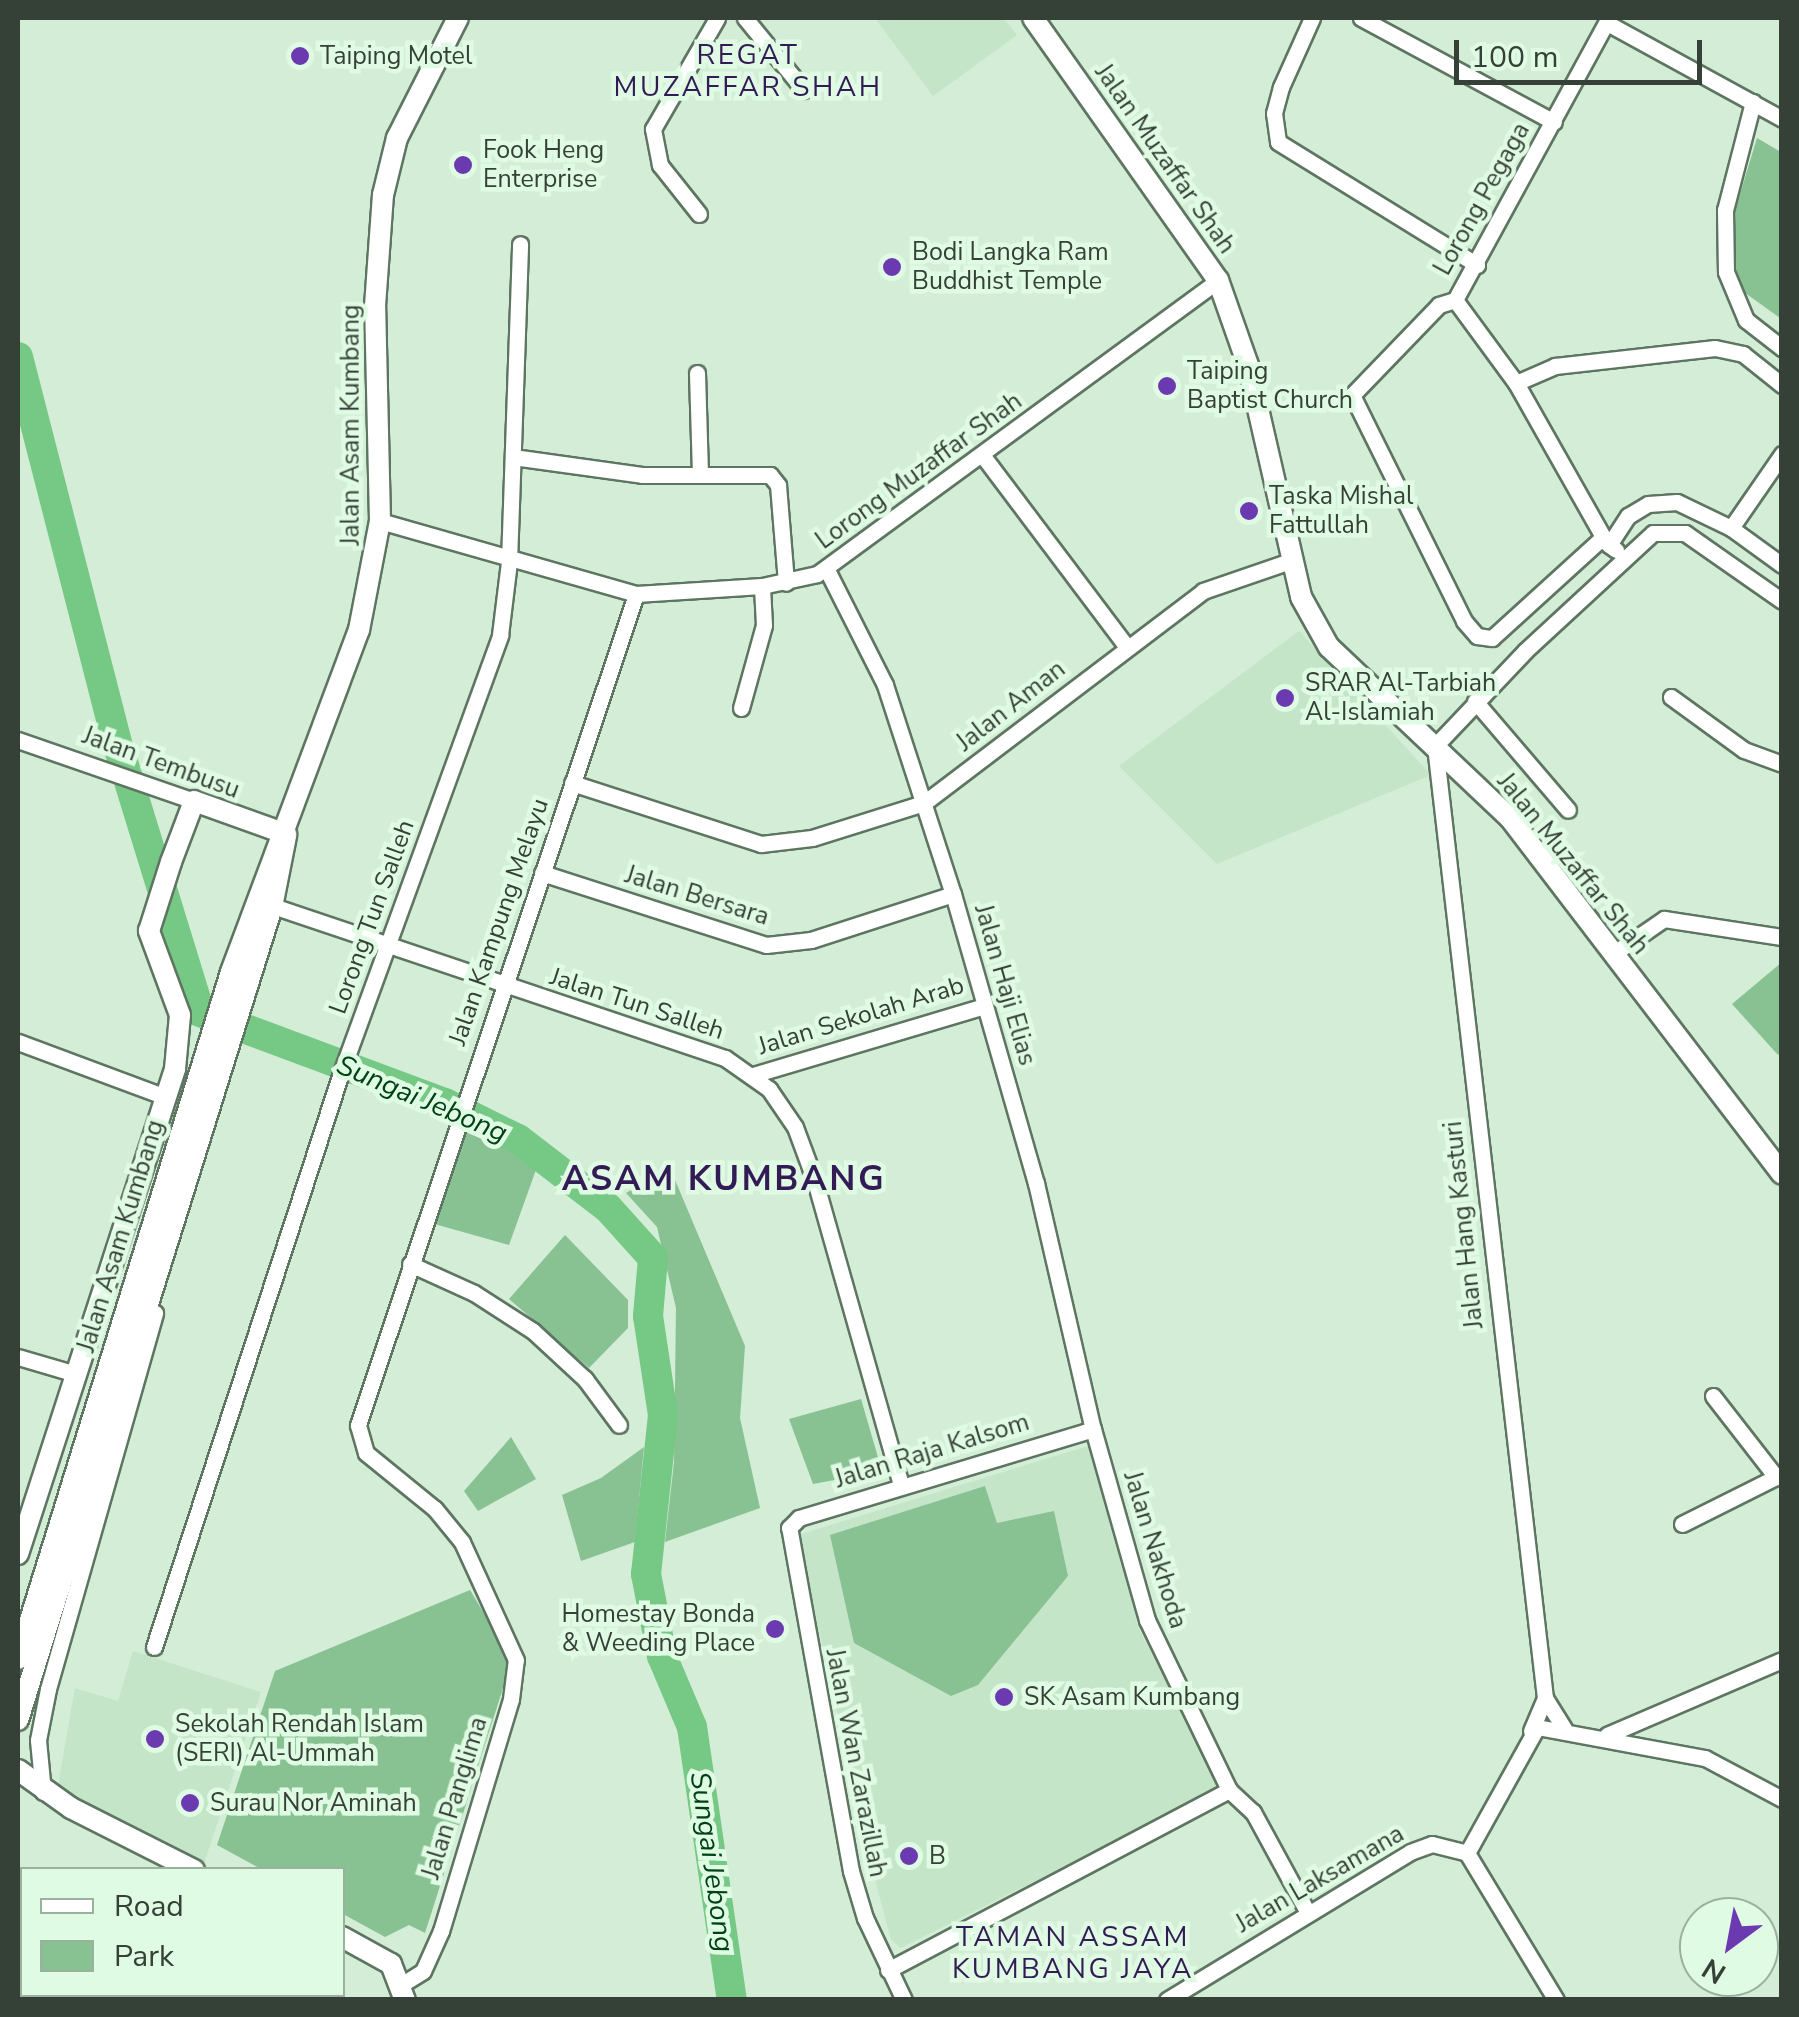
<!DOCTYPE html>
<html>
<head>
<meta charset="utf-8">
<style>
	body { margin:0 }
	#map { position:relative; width:1799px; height:2017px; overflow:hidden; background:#d3edd6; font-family:"Nunito Sans",sans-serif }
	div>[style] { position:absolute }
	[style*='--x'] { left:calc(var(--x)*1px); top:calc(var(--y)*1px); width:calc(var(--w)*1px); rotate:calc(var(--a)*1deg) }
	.built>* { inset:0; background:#c4e5c8 }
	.green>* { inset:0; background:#89c292 }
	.river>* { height:30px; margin:-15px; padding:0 15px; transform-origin:15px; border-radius:15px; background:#76c885 }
	.roads { filter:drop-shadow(2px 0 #5d7561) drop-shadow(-2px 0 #5d7561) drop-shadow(0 2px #5d7561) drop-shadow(0 -2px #5d7561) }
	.minor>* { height:15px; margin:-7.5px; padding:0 7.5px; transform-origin:7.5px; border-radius:7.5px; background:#fff }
	.secondary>* { height:20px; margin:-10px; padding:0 10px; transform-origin:10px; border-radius:10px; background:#fff }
	.rail>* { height:5px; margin-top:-2.5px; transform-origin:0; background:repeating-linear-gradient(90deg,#6c7c6e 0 20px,transparent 0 30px) }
	.dots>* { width:28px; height:28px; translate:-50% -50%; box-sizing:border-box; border:5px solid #e0fbe3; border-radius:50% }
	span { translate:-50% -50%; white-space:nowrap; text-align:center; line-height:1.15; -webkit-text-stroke:9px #e0fbe3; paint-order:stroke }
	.poi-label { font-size:25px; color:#354036 }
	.left { translate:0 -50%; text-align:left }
	.right { translate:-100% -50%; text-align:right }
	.street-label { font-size:25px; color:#354036 }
	.neighbourhood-label { font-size:28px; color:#331c55; letter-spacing:2.5px }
	.water-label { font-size:28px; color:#004116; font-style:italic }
	.district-label { font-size:35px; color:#331c55; font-weight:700; letter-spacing:2.5px }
	.frame { position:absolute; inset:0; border:20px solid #354036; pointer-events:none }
	.legend { position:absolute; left:20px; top:1867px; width:325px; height:130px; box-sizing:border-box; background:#e0fbe3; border:2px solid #9cb09e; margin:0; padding:12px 18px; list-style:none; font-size:30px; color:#354036 }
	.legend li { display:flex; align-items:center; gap:20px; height:50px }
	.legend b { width:50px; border:2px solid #9cb09e }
	.north { position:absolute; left:1679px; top:1897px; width:100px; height:100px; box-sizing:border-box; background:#e0fbe3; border:2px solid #9cb09e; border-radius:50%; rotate:212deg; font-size:28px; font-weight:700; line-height:40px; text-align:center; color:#354036 }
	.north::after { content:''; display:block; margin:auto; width:35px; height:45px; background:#6b39b0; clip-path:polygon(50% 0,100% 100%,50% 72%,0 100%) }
	.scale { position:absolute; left:1454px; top:40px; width:248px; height:45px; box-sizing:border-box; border:5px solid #354036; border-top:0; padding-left:12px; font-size:30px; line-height:35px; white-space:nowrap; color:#354036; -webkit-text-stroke:8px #e0fbe3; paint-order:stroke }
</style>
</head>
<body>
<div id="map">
	<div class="built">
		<div style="clip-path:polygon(875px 18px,1003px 18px,1017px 35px,933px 96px)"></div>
		<div style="clip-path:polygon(1299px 631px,1431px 775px,1217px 864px,1119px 766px)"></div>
		<div style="clip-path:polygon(1091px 1445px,1138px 1627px,1221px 1788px,901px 1948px,891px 1940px,867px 1849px,798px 1535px)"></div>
		<div style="clip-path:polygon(133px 1651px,261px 1692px,204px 1863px,57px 1791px,75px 1688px,118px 1701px)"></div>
	</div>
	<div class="green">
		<div style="clip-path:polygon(1757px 138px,1781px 152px,1780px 318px,1741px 290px,1732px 251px,1733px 217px)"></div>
		<div style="clip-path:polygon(1781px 963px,1782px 1051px,1778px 1055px,1732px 1004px)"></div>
		<div style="clip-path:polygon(462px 1121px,537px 1167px,509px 1245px,431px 1223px)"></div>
		<div style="clip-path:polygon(670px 1168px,745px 1346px,740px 1418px,760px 1508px,665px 1542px,674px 1462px,676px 1308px,657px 1227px,626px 1193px)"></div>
		<div style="clip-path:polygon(565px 1235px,628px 1300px,628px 1328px,589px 1368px,509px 1299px)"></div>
		<div style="clip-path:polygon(861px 1399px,882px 1471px,813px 1484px,789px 1419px)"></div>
		<div style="clip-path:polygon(511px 1437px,536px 1479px,478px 1511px,464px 1491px)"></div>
		<div style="clip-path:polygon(644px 1447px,635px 1542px,581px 1561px,562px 1495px,601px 1478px)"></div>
		<div style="clip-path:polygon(985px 1486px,997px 1523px,1054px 1511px,1068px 1576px,978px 1685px,951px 1696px,854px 1643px,830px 1535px)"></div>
		<div style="clip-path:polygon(470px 1590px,512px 1660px,425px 1933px,409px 1925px,385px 1937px,343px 1914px,342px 1870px,261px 1869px,217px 1845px,275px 1671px)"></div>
	</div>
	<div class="river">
		<div style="--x:18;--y:357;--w:405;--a:75.6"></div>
		<div style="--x:119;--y:749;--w:275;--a:72.9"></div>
		<div style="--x:200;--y:1012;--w:261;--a:20.4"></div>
		<div style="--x:445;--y:1103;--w:81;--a:26.3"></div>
		<div style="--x:518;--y:1139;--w:113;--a:37.5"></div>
		<div style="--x:608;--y:1208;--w:67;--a:48"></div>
		<div style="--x:653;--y:1258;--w:58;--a:94.9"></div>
		<div style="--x:648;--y:1316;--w:100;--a:81.4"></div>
		<div style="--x:663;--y:1415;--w:160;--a:96.1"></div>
		<div style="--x:646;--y:1574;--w:84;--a:79"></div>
		<div style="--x:662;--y:1656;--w:77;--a:67.1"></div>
		<div style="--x:692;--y:1727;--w:276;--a:81.7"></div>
	</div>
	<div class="roads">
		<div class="minor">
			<div style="--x:745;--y:18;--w:93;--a:50.7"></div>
			<div style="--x:1312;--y:18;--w:76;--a:114.2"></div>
			<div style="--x:1281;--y:87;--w:27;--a:105"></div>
			<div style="--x:1274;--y:113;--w:29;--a:82"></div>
			<div style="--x:1278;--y:142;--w:234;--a:31.7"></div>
			<div style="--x:1361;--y:18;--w:219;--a:28.3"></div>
			<div style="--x:1607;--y:23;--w:200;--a:28.7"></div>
			<div style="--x:1753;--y:102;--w:112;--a:104.5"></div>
			<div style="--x:1725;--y:210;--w:62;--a:89.1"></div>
			<div style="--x:1726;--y:272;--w:52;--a:67.4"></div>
			<div style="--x:1746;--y:320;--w:46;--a:37.9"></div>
			<div style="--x:699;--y:214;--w:63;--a:-128.5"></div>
			<div style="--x:660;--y:165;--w:37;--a:-101"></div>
			<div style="--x:653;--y:129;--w:128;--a:-60"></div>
			<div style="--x:1455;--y:300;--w:17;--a:163"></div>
			<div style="--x:1439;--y:305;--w:125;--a:134"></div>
			<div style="--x:1352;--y:395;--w:252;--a:63.6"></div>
			<div style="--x:1464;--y:621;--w:20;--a:49"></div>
			<div style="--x:1477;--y:636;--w:15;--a:8"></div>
			<div style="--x:1492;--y:638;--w:149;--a:-42.3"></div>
			<div style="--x:1455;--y:300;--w:321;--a:-61.4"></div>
			<div style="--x:1455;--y:300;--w:103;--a:53.7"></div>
			<div style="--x:1516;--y:383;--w:183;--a:60.5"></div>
			<div style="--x:697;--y:373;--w:100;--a:88.3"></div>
			<div style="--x:1516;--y:383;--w:43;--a:-23.6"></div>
			<div style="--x:1555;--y:366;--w:161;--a:-6.4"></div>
			<div style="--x:1715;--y:348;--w:29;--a:12"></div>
			<div style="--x:1743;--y:354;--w:50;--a:38.5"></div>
			<div style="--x:983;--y:456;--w:239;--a:53"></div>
			<div style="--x:513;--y:457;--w:130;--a:7.9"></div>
			<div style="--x:642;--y:475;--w:128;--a:0"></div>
			<div style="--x:770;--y:475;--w:13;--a:51"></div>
			<div style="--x:778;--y:485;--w:98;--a:85.3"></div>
			<div style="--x:380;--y:521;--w:266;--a:15.9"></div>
			<div style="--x:636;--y:594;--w:126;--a:-3.6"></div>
			<div style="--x:762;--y:586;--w:56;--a:-12.3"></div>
			<div style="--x:817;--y:574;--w:497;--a:-36.2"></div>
			<div style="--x:1731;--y:528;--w:90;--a:-55.4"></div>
			<div style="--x:1616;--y:550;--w:9;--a:-144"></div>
			<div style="--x:1609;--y:545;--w:35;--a:-57"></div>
			<div style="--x:1628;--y:516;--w:23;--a:-31"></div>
			<div style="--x:1648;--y:504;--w:29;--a:-4"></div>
			<div style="--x:1677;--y:502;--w:60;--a:25.7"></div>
			<div style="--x:1731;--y:528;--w:63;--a:36"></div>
			<div style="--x:827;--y:570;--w:129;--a:63.2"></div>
			<div style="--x:885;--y:685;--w:220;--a:72"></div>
			<div style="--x:953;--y:894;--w:301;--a:74"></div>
			<div style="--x:1036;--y:1183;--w:253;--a:77"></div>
			<div style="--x:1093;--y:1429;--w:198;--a:74.2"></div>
			<div style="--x:1147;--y:1620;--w:189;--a:64.2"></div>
			<div style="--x:1671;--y:697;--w:90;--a:36"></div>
			<div style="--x:1744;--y:750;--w:40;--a:20.2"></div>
			<div style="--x:1475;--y:701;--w:143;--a:49.5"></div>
			<div style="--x:741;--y:708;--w:86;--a:-74.5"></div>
			<div style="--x:764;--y:625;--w:39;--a:-93"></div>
			<div style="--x:18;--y:740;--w:186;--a:19.1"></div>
			<div style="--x:572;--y:783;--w:199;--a:17.9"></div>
			<div style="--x:761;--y:844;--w:51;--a:-6.7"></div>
			<div style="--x:812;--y:838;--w:117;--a:-17.4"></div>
			<div style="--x:924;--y:803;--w:350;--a:-37.2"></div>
			<div style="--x:1203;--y:591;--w:92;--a:-19"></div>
			<div style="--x:542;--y:873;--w:235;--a:17.8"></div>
			<div style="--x:766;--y:945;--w:45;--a:-6.3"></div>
			<div style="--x:811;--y:940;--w:149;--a:-17.9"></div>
			<div style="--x:264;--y:903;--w:486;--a:18.6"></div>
			<div style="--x:725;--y:1058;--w:54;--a:35.2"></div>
			<div style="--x:769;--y:1089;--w:46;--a:55.6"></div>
			<div style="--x:795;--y:1127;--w:58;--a:69.7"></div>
			<div style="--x:815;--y:1181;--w:316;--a:74.2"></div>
			<div style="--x:1613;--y:954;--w:62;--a:-34.5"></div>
			<div style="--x:1664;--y:919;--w:119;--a:8.7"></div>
			<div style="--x:18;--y:1042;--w:158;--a:20.4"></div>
			<div style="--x:753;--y:1075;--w:241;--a:-16.6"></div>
			<div style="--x:410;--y:1264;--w:70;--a:24.4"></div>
			<div style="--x:474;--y:1293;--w:70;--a:32.8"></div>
			<div style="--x:533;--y:1331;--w:71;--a:42.7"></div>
			<div style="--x:585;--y:1379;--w:57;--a:53.5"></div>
			<div style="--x:18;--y:1357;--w:60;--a:16.3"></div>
			<div style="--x:1713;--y:1396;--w:103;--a:52.1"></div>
			<div style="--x:1682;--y:1524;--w:112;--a:-26.6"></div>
			<div style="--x:154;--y:1647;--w:604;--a:-71.96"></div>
			<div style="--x:341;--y:1073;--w:466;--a:-70"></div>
			<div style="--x:500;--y:635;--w:74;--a:-83"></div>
			<div style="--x:509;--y:562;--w:318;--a:-88"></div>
			<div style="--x:1545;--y:1698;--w:958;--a:-96.59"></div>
			<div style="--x:1435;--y:746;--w:131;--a:-46.5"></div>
			<div style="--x:1525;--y:651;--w:174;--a:-42.7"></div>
			<div style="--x:1653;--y:533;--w:32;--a:0"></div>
			<div style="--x:1685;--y:533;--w:118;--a:35"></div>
			<div style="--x:1531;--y:1731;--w:36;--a:-67"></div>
			<div style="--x:1545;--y:1698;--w:36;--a:58"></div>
			<div style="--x:1607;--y:1735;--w:190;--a:-23.2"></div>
			<div style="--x:1229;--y:1790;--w:33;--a:43"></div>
			<div style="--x:1253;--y:1812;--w:115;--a:61.4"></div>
			<div style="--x:43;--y:1792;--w:52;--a:-95.5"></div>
			<div style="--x:38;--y:1740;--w:52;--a:-78.9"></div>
			<div style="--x:48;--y:1689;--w:391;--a:-74.1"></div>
			<div style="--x:1467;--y:1853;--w:172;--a:58.8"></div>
			<div style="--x:888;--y:1970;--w:386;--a:-27.8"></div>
			<div style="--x:404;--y:1983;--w:22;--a:-32"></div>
			<div style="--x:423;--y:1971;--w:44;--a:-65.8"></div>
			<div style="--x:441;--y:1931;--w:242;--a:-73.2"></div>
			<div style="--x:511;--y:1699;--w:39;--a:-83"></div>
			<div style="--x:516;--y:1660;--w:130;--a:-114.6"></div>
			<div style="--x:462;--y:1542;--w:43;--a:-129.3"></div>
			<div style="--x:435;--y:1509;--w:89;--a:-140.9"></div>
			<div style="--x:366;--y:1453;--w:29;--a:-106"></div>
			<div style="--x:358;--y:1425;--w:876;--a:-71.5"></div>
			<div style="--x:904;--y:2000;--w:91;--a:-115.4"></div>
			<div style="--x:865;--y:1918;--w:49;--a:-106.6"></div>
			<div style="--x:851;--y:1871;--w:349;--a:-100.2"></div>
			<div style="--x:789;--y:1528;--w:14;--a:-45"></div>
			<div style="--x:799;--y:1518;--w:307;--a:-16.8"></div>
			<div style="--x:1167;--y:2000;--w:285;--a:-31.3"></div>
			<div style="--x:1410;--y:1852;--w:23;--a:-20"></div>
			<div style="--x:1432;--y:1844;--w:36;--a:14"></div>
			<div style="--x:1467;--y:1853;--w:144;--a:-60.9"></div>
			<div style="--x:1537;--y:1727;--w:171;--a:10.5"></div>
			<div style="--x:1705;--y:1758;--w:87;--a:28"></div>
		</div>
		<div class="secondary">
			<div style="--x:1033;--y:18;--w:321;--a:54.8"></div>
			<div style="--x:1218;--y:280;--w:90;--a:70.6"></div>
			<div style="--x:1248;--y:365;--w:238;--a:77.1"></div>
			<div style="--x:1301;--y:597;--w:57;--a:60.8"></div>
			<div style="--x:1329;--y:647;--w:249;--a:43.4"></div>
			<div style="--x:1510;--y:818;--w:448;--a:52.6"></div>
			<div style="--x:18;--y:1554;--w:510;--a:-72.06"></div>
			<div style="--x:175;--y:1069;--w:54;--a:-84.7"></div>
			<div style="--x:180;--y:1015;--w:90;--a:-110.3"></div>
			<div style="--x:149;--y:931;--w:72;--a:-72.3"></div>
			<div style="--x:171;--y:862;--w:65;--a:-69.3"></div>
			<div style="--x:194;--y:801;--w:98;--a:19.7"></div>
			<div style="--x:18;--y:1659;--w:719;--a:-72.77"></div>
			<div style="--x:231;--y:972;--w:365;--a:-69.5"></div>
			<div style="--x:359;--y:630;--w:111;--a:-79.1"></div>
			<div style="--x:380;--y:521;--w:215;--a:-91.3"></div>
			<div style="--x:375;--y:306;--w:111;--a:-85.9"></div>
			<div style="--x:383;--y:195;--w:59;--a:-76.2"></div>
			<div style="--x:397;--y:138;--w:135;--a:-63.1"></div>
			<div style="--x:18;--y:1720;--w:852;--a:-72.65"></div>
			<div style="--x:272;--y:907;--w:72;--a:-78.8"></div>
			<div style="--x:18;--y:1770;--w:65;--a:35.6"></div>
			<div style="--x:71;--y:1808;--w:138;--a:26.8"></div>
			<div style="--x:342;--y:1937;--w:56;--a:28.9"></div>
			<div style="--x:391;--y:1964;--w:39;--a:69"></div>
		</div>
	</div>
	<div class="rail">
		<div style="--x:18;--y:1976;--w:13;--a:72"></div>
	</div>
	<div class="dots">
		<div style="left:300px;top:56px;background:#6b39b0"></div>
		<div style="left:463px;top:165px;background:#6b39b0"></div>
		<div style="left:892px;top:267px;background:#6b39b0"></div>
		<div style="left:1167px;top:386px;background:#6b39b0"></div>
		<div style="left:1249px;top:511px;background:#6b39b0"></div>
		<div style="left:1285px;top:698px;background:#6b39b0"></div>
		<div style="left:775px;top:1629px;background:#6b39b0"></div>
		<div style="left:1004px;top:1697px;background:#6b39b0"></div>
		<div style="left:155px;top:1739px;background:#6b39b0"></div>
		<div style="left:190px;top:1803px;background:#6b39b0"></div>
		<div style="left:909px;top:1856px;background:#6b39b0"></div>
	</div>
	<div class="poi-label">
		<span class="left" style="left:320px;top:56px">Taiping Motel</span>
		<span class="left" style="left:483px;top:165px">Fook Heng<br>Enterprise</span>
		<span class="left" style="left:912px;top:267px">Bodi Langka Ram<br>Buddhist Temple</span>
		<span class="left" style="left:1187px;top:386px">Taiping<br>Baptist Church</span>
		<span class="left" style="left:1269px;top:511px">Taska Mishal<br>Fattullah</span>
		<span class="left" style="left:1305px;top:698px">SRAR Al-Tarbiah<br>Al-Islamiah</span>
		<span class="right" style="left:755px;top:1629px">Homestay Bonda<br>&amp; Weeding Place</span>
		<span class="left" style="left:1024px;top:1697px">SK Asam Kumbang</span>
		<span class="left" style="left:175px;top:1739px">Sekolah Rendah Islam<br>(SERI) Al-Ummah</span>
		<span class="left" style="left:210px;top:1803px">Surau Nor Aminah</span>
		<span class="left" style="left:929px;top:1856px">B</span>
	</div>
	<div class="street-label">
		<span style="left:1165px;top:159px;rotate:55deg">Jalan Muzaffar Shah</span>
		<span style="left:1482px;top:199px;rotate:-61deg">Lorong Pegaga</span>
		<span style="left:351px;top:425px;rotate:-90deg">Jalan Asam Kumbang</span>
		<span style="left:919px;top:471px;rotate:-36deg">Lorong Muzaffar Shah</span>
		<span style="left:1011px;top:706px;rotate:-38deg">Jalan Aman</span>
		<span style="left:161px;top:763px;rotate:20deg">Jalan Tembusu</span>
		<span style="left:1573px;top:864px;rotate:51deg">Jalan Muzaffar Shah</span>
		<span style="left:697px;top:896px;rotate:17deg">Jalan Bersara</span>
		<span style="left:372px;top:917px;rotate:-70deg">Lorong Tun Salleh</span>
		<span style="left:499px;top:922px;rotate:-71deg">Jalan Kampung Melayu</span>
		<span style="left:1005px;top:985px;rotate:74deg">Jalan Haji Elias</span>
		<span style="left:637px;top:1004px;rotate:18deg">Jalan Tun Salleh</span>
		<span style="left:861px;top:1016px;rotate:-17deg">Jalan Sekolah Arab</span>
		<span style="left:1464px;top:1225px;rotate:-96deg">Jalan Hang Kasturi</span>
		<span style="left:121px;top:1236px;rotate:-73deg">Jalan Asam Kumbang</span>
		<span style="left:932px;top:1451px;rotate:-17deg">Jalan Raja Kalsom</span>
		<span style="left:1155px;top:1550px;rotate:73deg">Jalan Nakhoda</span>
		<span style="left:856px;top:1763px;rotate:79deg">Jalan Wan Zarazillah</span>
		<span style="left:455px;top:1798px;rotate:-73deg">Jalan Panglima</span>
		<span style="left:1320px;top:1879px;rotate:-30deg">Jalan Laksamana</span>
	</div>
	<div class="neighbourhood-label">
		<span style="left:748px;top:71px">REGAT<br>MUZAFFAR SHAH</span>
		<span style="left:1073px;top:1953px">TAMAN ASSAM<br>KUMBANG JAYA</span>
	</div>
	<div class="water-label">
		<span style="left:422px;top:1099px;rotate:23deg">Sungai Jebong</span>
		<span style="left:712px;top:1862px;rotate:82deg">Sungai Jebong</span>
	</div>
	<div class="district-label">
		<span style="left:724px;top:1179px">ASAM KUMBANG</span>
	</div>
	<div class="frame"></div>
	<ul class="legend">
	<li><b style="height:12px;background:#fff"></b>Road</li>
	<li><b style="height:28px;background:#89c292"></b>Park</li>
	</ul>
	<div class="north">N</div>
	<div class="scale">100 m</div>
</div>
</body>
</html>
